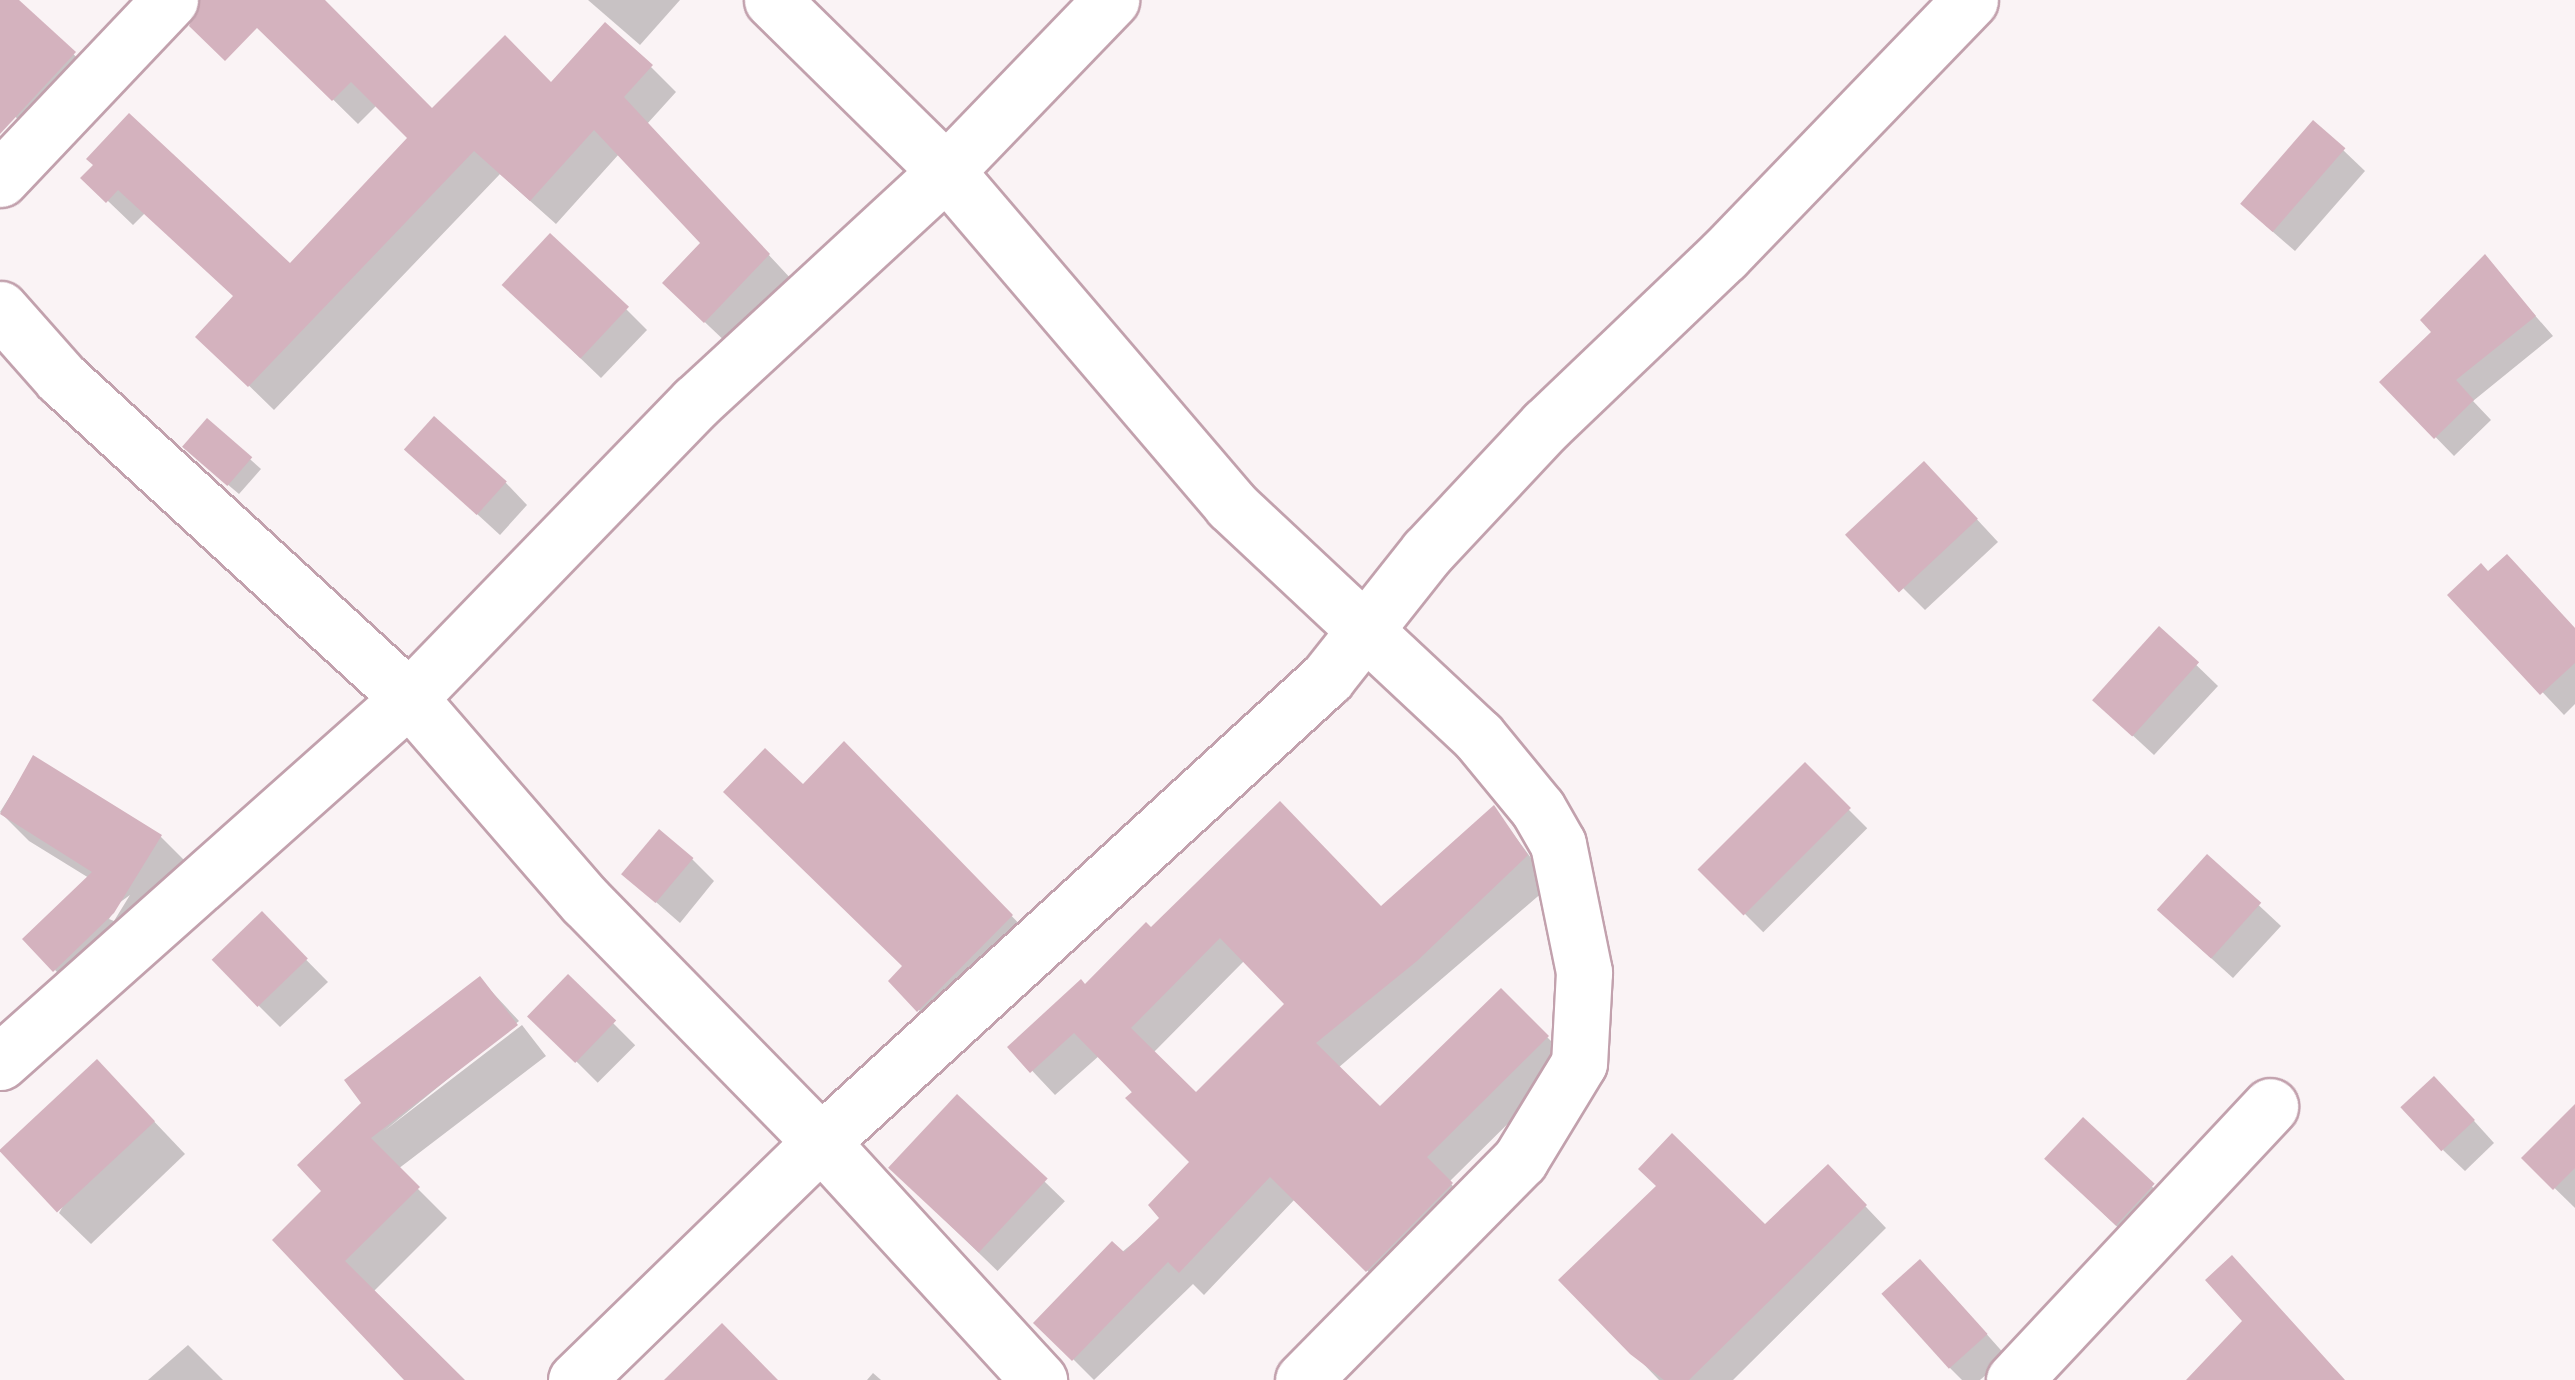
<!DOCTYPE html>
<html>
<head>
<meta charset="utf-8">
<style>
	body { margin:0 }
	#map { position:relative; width:2575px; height:1380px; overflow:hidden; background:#faf3f5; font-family:Inter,sans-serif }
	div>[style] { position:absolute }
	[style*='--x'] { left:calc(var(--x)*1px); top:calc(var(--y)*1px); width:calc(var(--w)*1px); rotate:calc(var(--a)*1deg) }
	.shadow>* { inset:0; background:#0003; transform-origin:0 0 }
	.building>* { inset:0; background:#d4b2be; transform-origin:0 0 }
	.roads { filter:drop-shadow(2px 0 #c2a1ad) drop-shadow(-2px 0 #c2a1ad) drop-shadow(0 2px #c2a1ad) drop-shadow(0 -2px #c2a1ad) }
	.minor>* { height:55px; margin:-27.5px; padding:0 27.5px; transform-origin:27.5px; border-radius:27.5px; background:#fff }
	span { translate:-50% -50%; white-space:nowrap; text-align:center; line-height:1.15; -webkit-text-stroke:10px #fff; paint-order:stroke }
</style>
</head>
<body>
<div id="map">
	<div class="shadow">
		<div style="clip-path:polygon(0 0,16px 0,106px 85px,49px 147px,0 103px)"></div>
		<div style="clip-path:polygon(242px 0,319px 0,432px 111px,651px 67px,676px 92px,647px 124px,793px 281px,730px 346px,690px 308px,703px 243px,619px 154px,556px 224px,500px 174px,274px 410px,198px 336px,235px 297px,145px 213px,133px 225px,84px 178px,96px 166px,290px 266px,411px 138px,377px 105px,358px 124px,237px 5px)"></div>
		<div style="clip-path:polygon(588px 0,680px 0,640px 45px)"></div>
		<div style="clip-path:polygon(2343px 150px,2365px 171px,2295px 251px,2265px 225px)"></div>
		<div style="clip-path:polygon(2485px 258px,2553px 336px,2473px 401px,2491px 420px,2454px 456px,2382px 382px,2434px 333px)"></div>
		<div style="clip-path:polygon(526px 306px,626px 309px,647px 330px,601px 378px)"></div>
		<div style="clip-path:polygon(207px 421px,261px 469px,239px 494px,195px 457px)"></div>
		<div style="clip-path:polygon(429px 470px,506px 483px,527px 505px,500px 535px)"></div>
		<div style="clip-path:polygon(1946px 486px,1998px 542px,1925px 610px,1854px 539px)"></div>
		<div style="clip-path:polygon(2489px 574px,2575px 630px,2575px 704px,2564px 715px,2451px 595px)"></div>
		<div style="clip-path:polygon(2159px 629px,2218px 686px,2154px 755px,2116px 720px)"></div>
		<div style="clip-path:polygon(844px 745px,1037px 942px,944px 1035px,919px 1010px,905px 966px,803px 787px)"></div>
		<div style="clip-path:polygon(evenodd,34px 758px,161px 837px,190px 866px,84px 999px,55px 970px,89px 878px,29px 841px,0 812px,34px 758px,130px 895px,114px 921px,109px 919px,119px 903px,130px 895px)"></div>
		<div style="left:1805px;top:766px;width:88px;height:147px;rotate:45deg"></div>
		<div style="clip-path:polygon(evenodd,1494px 808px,1551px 885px,1338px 1068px,1380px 1110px,1501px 991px,1571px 1061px,1449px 1182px,1475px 1209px,1391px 1294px,1295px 1199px,1204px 1295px,1193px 1284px,1094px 1380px,1037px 1323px,1163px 1218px,1192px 1162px,1100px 1055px,1055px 1095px,1010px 1047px,1151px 931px,1381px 909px,1494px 808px,1245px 960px,1287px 1004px,1196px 1096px,1153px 1053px,1245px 960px)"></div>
		<div style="clip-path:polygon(2207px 857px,2281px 926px,2233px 978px,2180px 930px)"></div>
		<div style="clip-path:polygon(692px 859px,714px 881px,680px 923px,625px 875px)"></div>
		<div style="clip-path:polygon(262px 915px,328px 982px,280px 1027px,259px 1006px)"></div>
		<div style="left:568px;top:978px;width:95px;height:53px;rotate:45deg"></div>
		<div style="clip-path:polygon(480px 979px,519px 1021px,384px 1131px,522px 1025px,546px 1056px,398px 1169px,447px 1218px,373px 1292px,462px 1380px,408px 1380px,275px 1240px,325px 1191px,364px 1103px)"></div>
		<div style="clip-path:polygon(128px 1094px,185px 1154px,91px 1244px,59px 1213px)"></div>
		<div style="left:957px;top:1097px;width:150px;height:97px;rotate:44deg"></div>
		<div style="clip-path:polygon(2456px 1101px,2494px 1143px,2465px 1171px,2443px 1150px)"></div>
		<div style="clip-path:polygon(2575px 1107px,2575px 1208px,2524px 1158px)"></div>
		<div style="left:2084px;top:1121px;width:125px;height:53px;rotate:44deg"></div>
		<div style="clip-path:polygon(1849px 1189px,1886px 1228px,1733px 1380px,1659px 1380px,1562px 1280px,1765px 1227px)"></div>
		<div style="clip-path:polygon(1942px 1284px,2007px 1357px,1980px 1380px,1962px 1380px,1949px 1367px)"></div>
		<div style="clip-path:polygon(188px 1345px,223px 1380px,148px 1380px)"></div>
		<div style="clip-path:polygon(873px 1373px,881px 1380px,867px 1380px)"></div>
	</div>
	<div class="building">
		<div style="clip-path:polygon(0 0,19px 0,76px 52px,0 134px)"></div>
		<div style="clip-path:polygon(200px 0,325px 0,432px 108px,505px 35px,551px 82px,605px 22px,653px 65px,624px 97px,770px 254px,704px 323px,662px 283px,700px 243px,594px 130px,530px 201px,474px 151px,248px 387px,195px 337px,233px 296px,118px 190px,106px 203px,80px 178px,93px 165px,86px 159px,129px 113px,290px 263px,407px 138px,351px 82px,332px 101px,257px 28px,225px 61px,189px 26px)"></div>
		<div style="left:2313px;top:120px;width:43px;height:111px;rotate:41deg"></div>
		<div style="left:550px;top:233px;width:108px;height:71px;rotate:43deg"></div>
		<div style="clip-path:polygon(2485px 254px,2536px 316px,2456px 380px,2474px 400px,2434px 439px,2379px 382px,2431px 332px,2420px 320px)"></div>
		<div style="left:434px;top:416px;width:98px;height:45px;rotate:42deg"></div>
		<div style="left:207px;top:418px;width:60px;height:38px;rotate:41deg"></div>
		<div style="left:1924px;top:461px;width:79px;height:108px;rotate:47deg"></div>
		<div style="clip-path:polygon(2507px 554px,2575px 628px,2575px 663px,2540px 695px,2447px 595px,2481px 563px,2488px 571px)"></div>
		<div style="left:2159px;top:626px;width:54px;height:100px;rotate:42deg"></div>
		<div style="clip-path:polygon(844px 741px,1013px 915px,917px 1012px,888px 981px,902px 966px,723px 792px,765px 748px,803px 784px)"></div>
		<div style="clip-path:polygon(33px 755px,162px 835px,114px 913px,53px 972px,22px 939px,92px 872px,0 814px)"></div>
		<div style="left:1805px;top:762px;width:65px;height:152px;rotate:45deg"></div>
		<div style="clip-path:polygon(evenodd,1280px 801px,1381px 906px,1494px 805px,1528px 855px,1417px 961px,1316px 1043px,1380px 1106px,1501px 988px,1549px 1036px,1427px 1157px,1453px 1183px,1366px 1272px,1270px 1177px,1179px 1273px,1168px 1262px,1072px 1361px,1033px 1323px,1112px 1241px,1124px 1252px,1159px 1218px,1148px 1205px,1189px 1162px,1125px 1098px,1132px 1092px,1074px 1033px,1030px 1073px,1007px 1047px,1081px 979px,1085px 984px,1146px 922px,1151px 927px,1280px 801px,1220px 938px,1284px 1004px,1196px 1092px,1131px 1028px,1220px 938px)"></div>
		<div style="left:659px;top:829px;width:45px;height:59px;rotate:40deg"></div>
		<div style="left:2207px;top:854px;width:73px;height:75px;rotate:42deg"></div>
		<div style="left:262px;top:911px;width:66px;height:70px;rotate:46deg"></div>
		<div style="left:568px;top:974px;width:67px;height:59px;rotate:44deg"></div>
		<div style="clip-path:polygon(480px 976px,518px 1025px,371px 1138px,420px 1187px,345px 1261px,465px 1380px,404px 1380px,272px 1240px,321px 1191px,297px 1165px,361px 1103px,344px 1080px)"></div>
		<div style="left:97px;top:1059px;width:85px;height:134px;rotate:47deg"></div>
		<div style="left:2434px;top:1076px;width:60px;height:46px;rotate:47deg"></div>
		<div style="left:957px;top:1094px;width:124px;height:101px;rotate:43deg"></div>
		<div style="clip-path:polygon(2575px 1104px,2575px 1168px,2553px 1190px,2521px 1158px)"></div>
		<div style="left:2083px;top:1117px;width:98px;height:57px;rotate:43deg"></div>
		<div style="clip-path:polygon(1672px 1133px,1765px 1224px,1828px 1164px,1867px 1205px,1689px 1380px,1664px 1380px,1630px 1354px,1558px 1280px,1656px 1186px,1638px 1169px)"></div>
		<div style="clip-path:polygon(2232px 1255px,2345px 1380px,2186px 1380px,2242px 1321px,2205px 1280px)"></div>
		<div style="left:1920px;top:1259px;width:101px;height:52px;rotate:48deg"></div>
		<div style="clip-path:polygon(722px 1323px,778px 1380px,664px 1380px)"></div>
	</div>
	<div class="roads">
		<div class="minor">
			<div style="--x:772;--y:0;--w:244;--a:44.5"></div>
			<div style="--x:946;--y:171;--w:439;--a:49.5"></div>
			<div style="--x:1231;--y:505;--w:338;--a:43.1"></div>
			<div style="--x:1478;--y:736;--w:94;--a:50.6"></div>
			<div style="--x:1538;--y:809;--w:40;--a:60.3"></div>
			<div style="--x:1558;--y:844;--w:131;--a:78.5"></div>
			<div style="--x:1584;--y:972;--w:91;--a:93.1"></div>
			<div style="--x:1579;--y:1063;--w:114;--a:121.3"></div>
			<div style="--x:1520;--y:1160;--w:309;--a:134.6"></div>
			<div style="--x:0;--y:179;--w:247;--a:-46.5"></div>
			<div style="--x:0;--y:309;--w:92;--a:48.5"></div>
			<div style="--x:61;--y:378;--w:473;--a:42.6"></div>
			<div style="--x:409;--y:698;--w:270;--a:49.1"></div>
			<div style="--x:586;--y:902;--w:336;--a:45.6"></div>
			<div style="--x:821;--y:1142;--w:323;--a:47.5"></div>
			<div style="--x:0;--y:1062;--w:548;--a:-41.67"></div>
			<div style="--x:409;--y:698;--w:412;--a:-45.9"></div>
			<div style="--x:696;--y:402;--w:340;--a:-42.7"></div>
			<div style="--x:946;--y:171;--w:238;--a:-46"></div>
			<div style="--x:576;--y:1380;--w:342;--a:-44.2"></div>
			<div style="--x:821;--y:1142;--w:687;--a:-42.52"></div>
			<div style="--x:1327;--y:678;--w:161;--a:-51.6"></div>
			<div style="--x:1427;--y:552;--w:174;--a:-46.9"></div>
			<div style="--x:1546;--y:425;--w:246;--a:-43.7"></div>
			<div style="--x:1724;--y:255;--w:354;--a:-46"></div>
			<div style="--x:2014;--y:1380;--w:375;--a:-46.9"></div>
		</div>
	</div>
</div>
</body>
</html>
